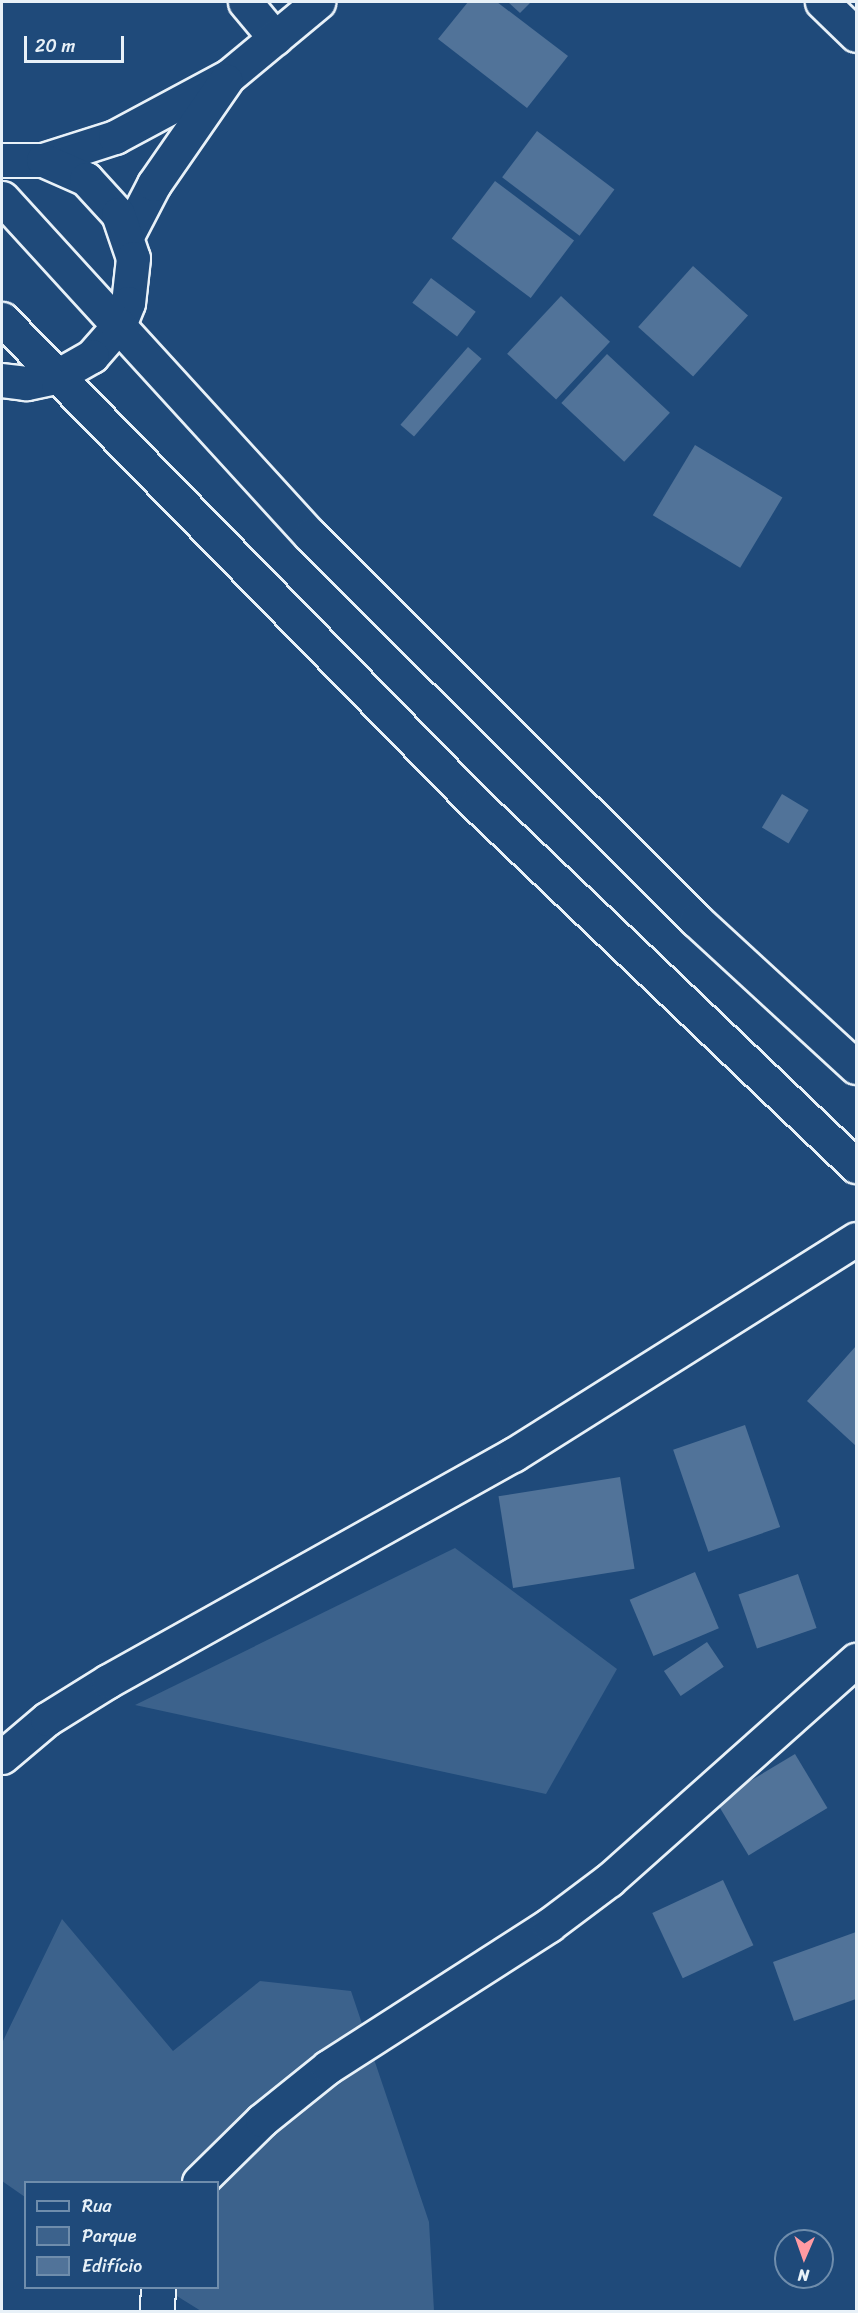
<!DOCTYPE html>
<html>
<head>
<meta charset="utf-8">
<style>
	body { margin:0 }
	#map { position:relative; width:858px; height:2313px; overflow:hidden; background:#1f4a7a; font-family:Sriracha,sans-serif }
	div>[style] { position:absolute }
	[style*='--x'] { left:calc(var(--x)*1px); top:calc(var(--y)*1px); width:calc(var(--w)*1px); rotate:calc(var(--a)*1deg) }
	.green>* { inset:0; background:#3c628c }
	.building>* { inset:0; background:#517399; transform-origin:0 0 }
	.roads { filter:drop-shadow(2px 0 #e8f1f8) drop-shadow(-2px 0 #e8f1f8) drop-shadow(0 2px #e8f1f8) drop-shadow(0 -2px #e8f1f8) }
	.minor>* { height:33px; margin:-16.5px; padding:0 16.5px; transform-origin:16.5px; border-radius:16.5px; background:#1f4a7a }
	.major>* { height:33px; margin:-16.5px; padding:0 16.5px; transform-origin:16.5px; border-radius:16.5px; background:#1f4a7a }
	span { translate:-50% -50%; white-space:nowrap; text-align:center; line-height:1.15; -webkit-text-stroke:5px #1f4a7a; paint-order:stroke }
	.frame { position:absolute; inset:0; border:3px solid #e8f1f8; pointer-events:none }
	.legend { position:absolute; left:24px; top:2181px; width:195px; height:108px; box-sizing:border-box; background:#1f4a7a; border:2px solid #6f8dac; margin:0; padding:8px 10px; list-style:none; font-size:18px; color:#e8f1f8 }
	.legend li { display:flex; align-items:center; gap:12px; height:30px }
	.legend b { width:30px; border:2px solid #6f8dac }
	.north { position:absolute; left:774px; top:2229px; width:60px; height:60px; box-sizing:border-box; background:#1f4a7a; border:2px solid #6f8dac; border-radius:50%; rotate:182deg; font-size:16px; font-weight:700; line-height:24px; text-align:center; color:#e8f1f8 }
	.north::after { content:''; display:block; margin:auto; width:21px; height:27px; background:#ff9aa2; clip-path:polygon(50% 0,100% 100%,50% 72%,0 100%) }
	.scale { position:absolute; left:24px; top:36px; width:100px; height:27px; box-sizing:border-box; border:3px solid #e8f1f8; border-top:0; padding-left:8px; font-size:18px; line-height:21px; white-space:nowrap; color:#e8f1f8; -webkit-text-stroke:4px #1f4a7a; paint-order:stroke }
</style>
</head>
<body>
<div id="map">
	<div class="green">
		<div style="clip-path:polygon(455px 1548px,617px 1669px,546px 1794px,135px 1705px)"></div>
		<div style="clip-path:polygon(62px 1919px,173px 2051px,260px 1981px,351px 1991px,429px 2222px,434px 2311px,201px 2311px,164px 2288px,218px 2288px,218px 2182px,26px 2182px,25px 2197px,2px 2181px,2px 2043px)"></div>
	</div>
	<div class="building">
		<div style="clip-path:polygon(468px 2px,497px 2px,568px 56px,527px 108px,438px 39px)"></div>
		<div style="clip-path:polygon(508px 2px,531px 2px,520px 13px)"></div>
		<div style="left:537px;top:131px;width:97px;height:58px;rotate:37deg"></div>
		<div style="left:495px;top:181px;width:99px;height:72px;rotate:37deg"></div>
		<div style="left:693px;top:266px;width:74px;height:82px;rotate:42deg"></div>
		<div style="left:431px;top:278px;width:56px;height:31px;rotate:37deg"></div>
		<div style="left:561px;top:296px;width:67px;height:79px;rotate:43deg"></div>
		<div style="left:468px;top:347px;width:18px;height:103px;rotate:41deg"></div>
		<div style="left:607px;top:354px;width:86px;height:67px;rotate:43deg"></div>
		<div style="left:695px;top:445px;width:102px;height:82px;rotate:31deg"></div>
		<div style="left:782px;top:794px;width:31px;height:39px;rotate:31deg"></div>
		<div style="clip-path:polygon(856px 1346px,856px 1446px,807px 1401px)"></div>
		<div style="left:745px;top:1425px;width:108px;height:76px;rotate:71deg"></div>
		<div style="left:620px;top:1477px;width:93px;height:123px;rotate:81deg"></div>
		<div style="left:695px;top:1572px;width:61px;height:71px;rotate:67deg"></div>
		<div style="left:798px;top:1574px;width:57px;height:63px;rotate:71deg"></div>
		<div style="left:707px;top:1642px;width:30px;height:52px;rotate:56deg"></div>
		<div style="left:795px;top:1754px;width:63px;height:92px;rotate:59deg"></div>
		<div style="left:723px;top:1880px;width:72px;height:78px;rotate:65deg"></div>
		<div style="clip-path:polygon(856px 1932px,856px 1999px,794px 2021px,773px 1962px)"></div>
	</div>
	<div class="roads">
		<div class="minor">
			<div style="--x:245;--y:2;--w:47;--a:50.2"></div>
			<div style="--x:822;--y:2;--w:47;--a:44.1"></div>
			<div style="--x:43;--y:160;--w:76;--a:-17.7"></div>
			<div style="--x:115;--y:137;--w:129;--a:-28.2"></div>
			<div style="--x:229;--y:76;--w:116;--a:-39.7"></div>
			<div style="--x:127;--y:236;--w:59;--a:-62.6"></div>
			<div style="--x:154;--y:184;--w:126;--a:-55.3"></div>
			<div style="--x:2;--y:1757;--w:59;--a:-40.2"></div>
			<div style="--x:47;--y:1719;--w:72;--a:-31.9"></div>
			<div style="--x:108;--y:1681;--w:464;--a:-29.2"></div>
			<div style="--x:513;--y:1455;--w:405;--a:-32.2"></div>
			<div style="--x:199;--y:2182;--w:88;--a:-44.5"></div>
			<div style="--x:262;--y:2120;--w:85;--a:-38.8"></div>
			<div style="--x:328;--y:2067;--w:263;--a:-32.7"></div>
			<div style="--x:549;--y:1925;--w:75;--a:-36.9"></div>
			<div style="--x:609;--y:1880;--w:331;--a:-41.7"></div>
			<div style="--x:157;--y:2312;--w:24;--a:-88"></div>
		</div>
		<div class="major">
			<div style="--x:2;--y:160;--w:41;--a:0"></div>
			<div style="--x:43;--y:160;--w:47;--a:23.8"></div>
			<div style="--x:86;--y:179;--w:47;--a:47.6"></div>
			<div style="--x:118;--y:214;--w:46;--a:71.2"></div>
			<div style="--x:133;--y:258;--w:45;--a:96.3"></div>
			<div style="--x:128;--y:303;--w:24;--a:112"></div>
			<div style="--x:119;--y:325;--w:41;--a:131.1"></div>
			<div style="--x:92;--y:356;--w:43;--a:150.4"></div>
			<div style="--x:55;--y:377;--w:30;--a:168"></div>
			<div style="--x:26;--y:383;--w:24;--a:-173"></div>
			<div style="--x:2;--y:198;--w:457;--a:47.6"></div>
			<div style="--x:310;--y:535;--w:545;--a:44.93"></div>
			<div style="--x:696;--y:920;--w:217;--a:42.6"></div>
			<div style="--x:2;--y:319;--w:678;--a:45.66"></div>
			<div style="--x:476;--y:804;--w:525;--a:43.61"></div>
		</div>
	</div>
	<div class="frame"></div>
	<ul class="legend">
	<li><b style="height:8px;background:#1f4a7a"></b>Rua</li>
	<li><b style="height:16px;background:#3c628c"></b>Parque</li>
	<li><b style="height:16px;background:#517399"></b>Edifício</li>
	</ul>
	<div class="north">N</div>
	<div class="scale">20 m</div>
</div>
</body>
</html>
